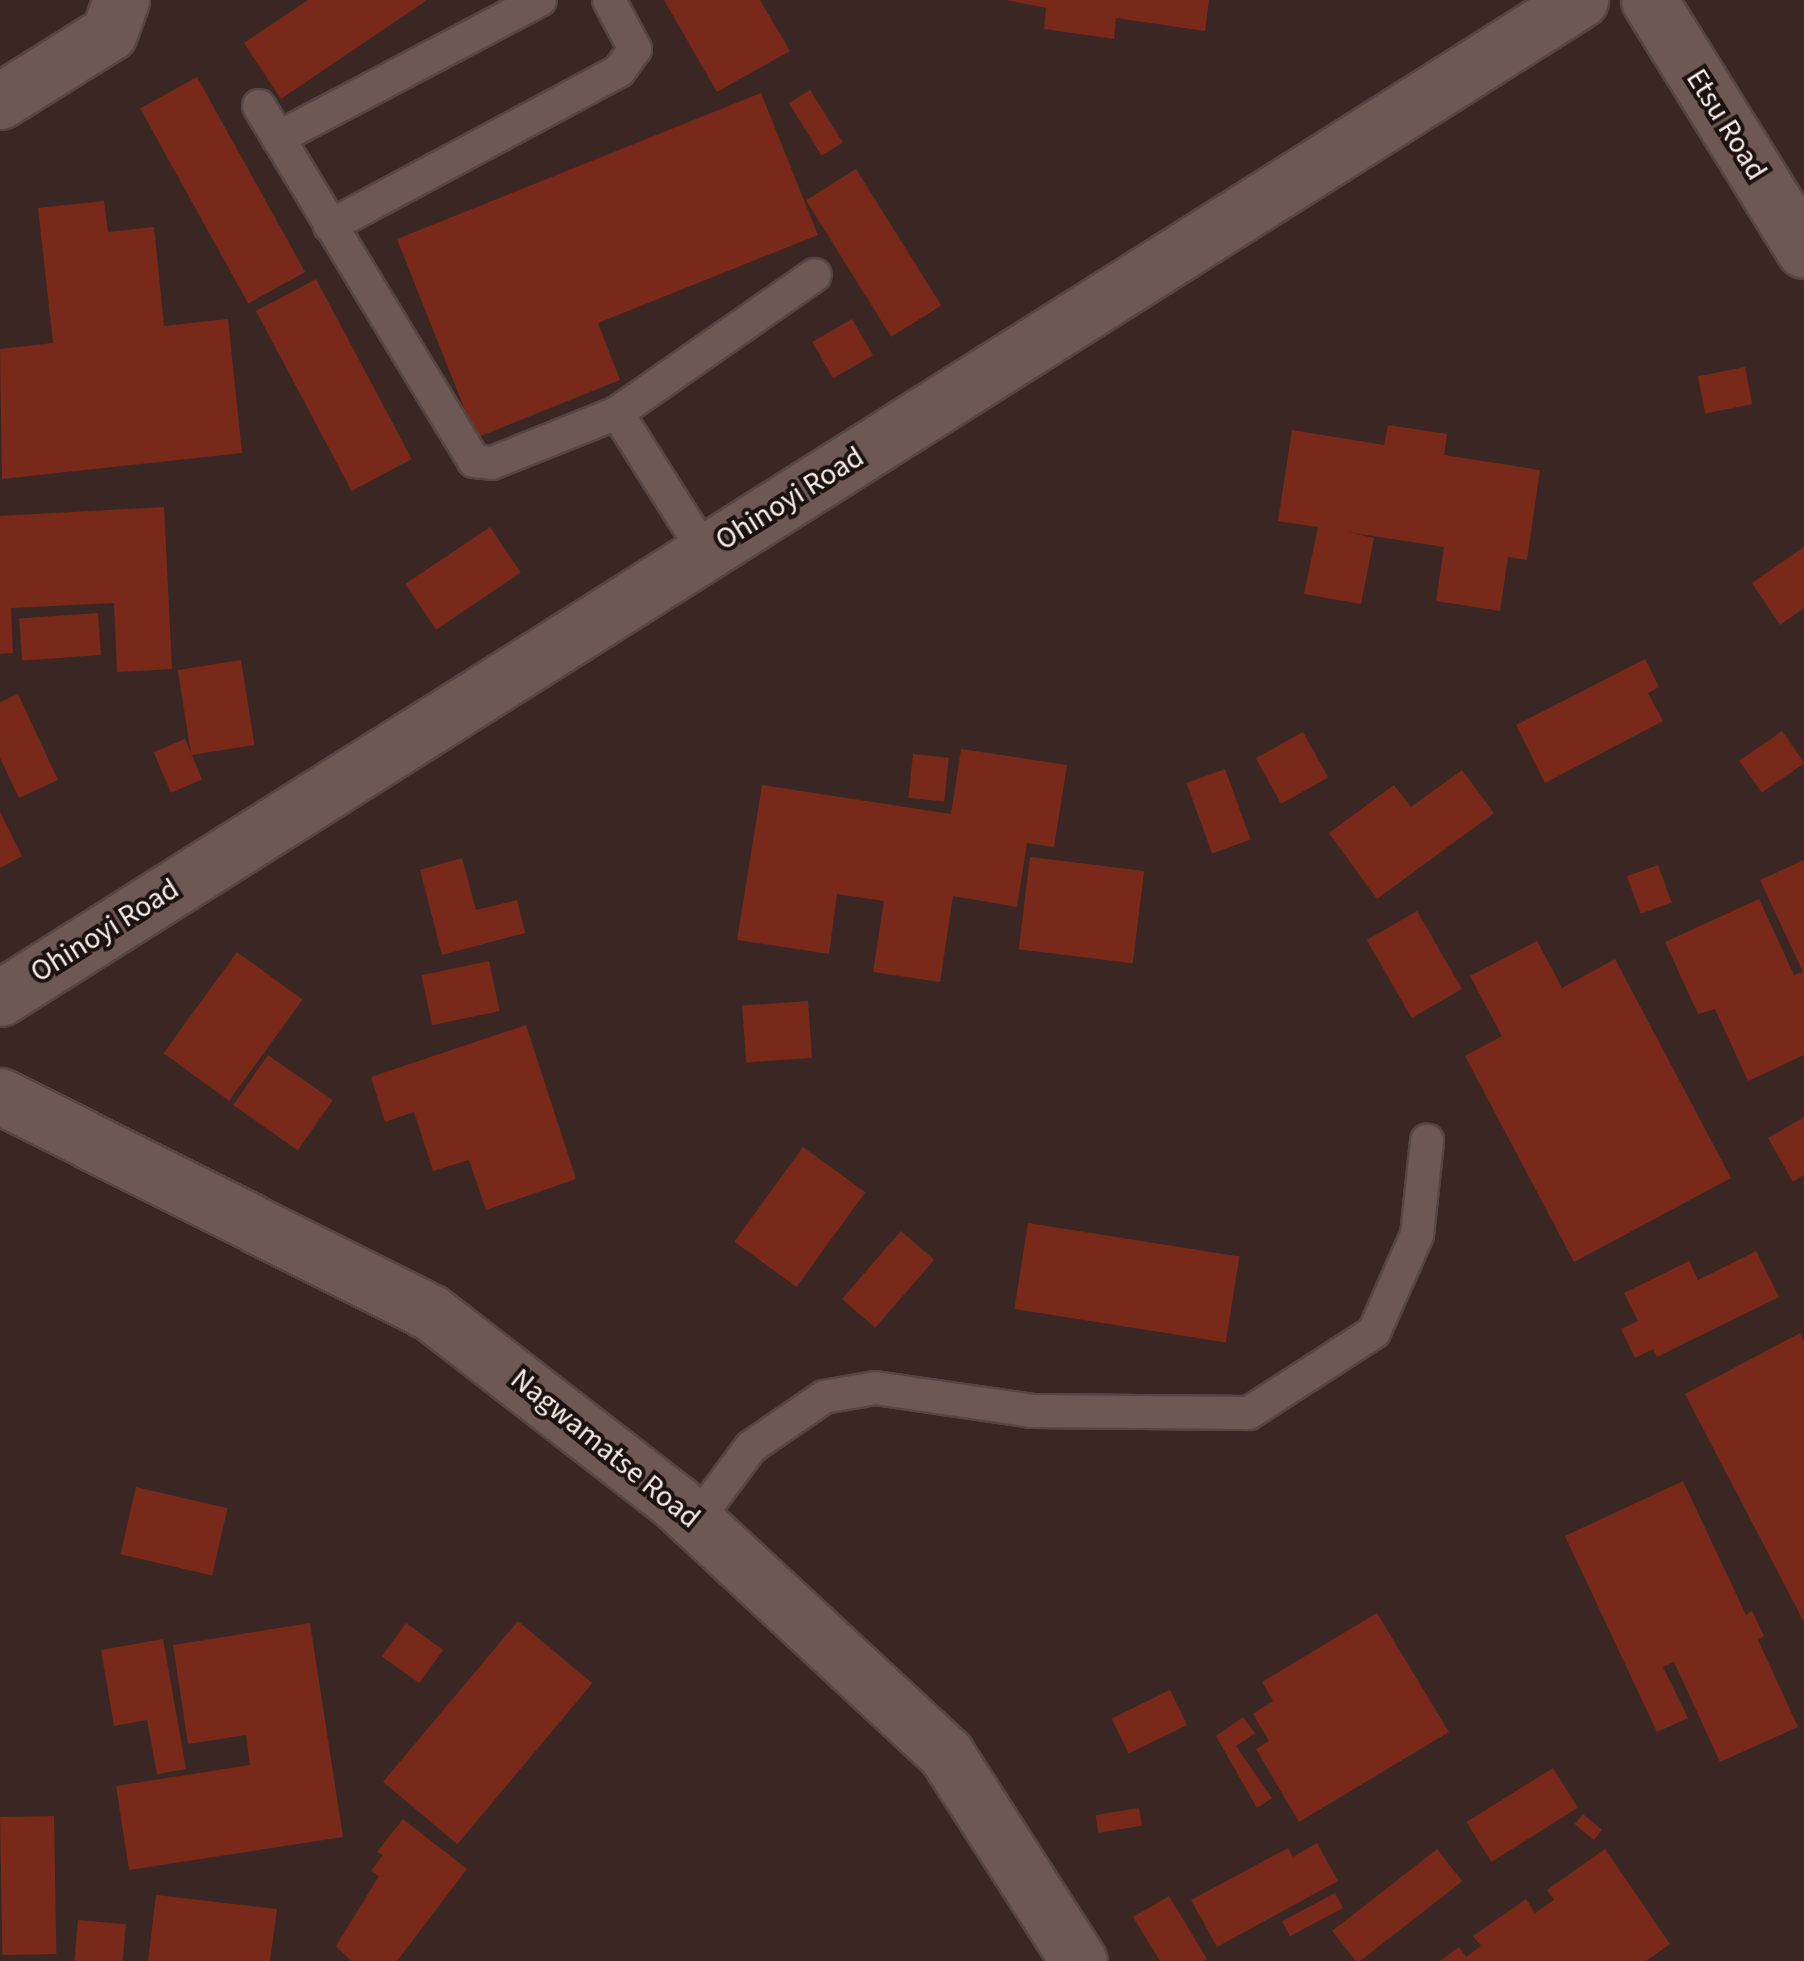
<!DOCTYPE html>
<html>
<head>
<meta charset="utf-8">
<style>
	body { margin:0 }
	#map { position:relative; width:1804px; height:1961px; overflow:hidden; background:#3a2723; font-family:"Source Sans 3",sans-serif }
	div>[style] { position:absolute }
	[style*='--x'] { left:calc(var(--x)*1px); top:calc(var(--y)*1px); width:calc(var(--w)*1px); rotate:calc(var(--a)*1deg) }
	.building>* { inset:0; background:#78291a; transform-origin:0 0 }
	.roads { filter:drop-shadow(2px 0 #564642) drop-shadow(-2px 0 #564642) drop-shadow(0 2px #564642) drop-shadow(0 -2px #564642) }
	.lane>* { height:32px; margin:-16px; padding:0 16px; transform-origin:16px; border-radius:16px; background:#6e5853 }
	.street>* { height:55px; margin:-27.5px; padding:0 27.5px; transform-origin:27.5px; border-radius:27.5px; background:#6e5853 }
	span { translate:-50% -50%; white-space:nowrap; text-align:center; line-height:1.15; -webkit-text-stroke:8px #1b1210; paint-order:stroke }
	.street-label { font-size:30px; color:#fcefeb }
</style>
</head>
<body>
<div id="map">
	<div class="building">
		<div style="clip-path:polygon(308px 0,427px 0,281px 99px,244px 43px)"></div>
		<div style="clip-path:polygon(664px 0,760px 0,790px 51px,717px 92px)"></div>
		<div style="clip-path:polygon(1006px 0,1209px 0,1205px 31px,1116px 18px,1114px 39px,1044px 29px,1046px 8px)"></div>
		<div style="left:197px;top:77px;width:223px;height:65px;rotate:61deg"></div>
		<div style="left:810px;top:90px;width:62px;height:25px;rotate:58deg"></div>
		<div style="clip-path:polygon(761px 93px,818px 235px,598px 323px,620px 380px,476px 438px,397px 239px)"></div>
		<div style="left:856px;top:169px;width:161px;height:59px;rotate:58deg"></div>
		<div style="clip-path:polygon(104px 201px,108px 232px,154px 227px,164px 326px,228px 319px,242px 453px,2px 479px,0 349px,53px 343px,38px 208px)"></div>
		<div style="left:316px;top:279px;width:204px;height:68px;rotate:62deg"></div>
		<div style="left:852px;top:319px;width:42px;height:46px;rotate:60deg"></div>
		<div style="left:1745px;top:367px;width:38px;height:48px;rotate:79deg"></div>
		<div style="clip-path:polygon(1388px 425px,1447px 434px,1444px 455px,1540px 470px,1527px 560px,1508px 557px,1500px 611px,1436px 601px,1444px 547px,1347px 532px,1374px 538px,1361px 604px,1304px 594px,1318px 527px,1278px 521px,1292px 430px,1384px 445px)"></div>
		<div style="clip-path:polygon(164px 507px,172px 669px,117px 672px,114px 603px,11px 608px,13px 653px,0 654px,0 516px)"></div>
		<div style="left:490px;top:527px;width:55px;height:102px;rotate:56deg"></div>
		<div style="clip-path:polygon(1804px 547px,1804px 608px,1780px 625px,1752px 583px)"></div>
		<div style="left:98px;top:613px;width:42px;height:79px;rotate:86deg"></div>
		<div style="clip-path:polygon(1645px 659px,1659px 687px,1648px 693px,1663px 721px,1545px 783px,1516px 725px)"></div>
		<div style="left:241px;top:660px;width:86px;height:64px;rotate:81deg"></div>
		<div style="clip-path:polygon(18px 694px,58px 780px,19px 798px,0 758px,0 702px)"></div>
		<div style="left:1782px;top:731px;width:39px;height:52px;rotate:55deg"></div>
		<div style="left:1303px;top:732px;width:52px;height:54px;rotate:61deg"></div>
		<div style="left:185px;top:739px;width:44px;height:34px;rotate:67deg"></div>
		<div style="clip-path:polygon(961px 749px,1067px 765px,1054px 847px,1027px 843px,1017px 907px,953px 896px,940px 982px,873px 972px,884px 901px,837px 894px,829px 954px,737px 940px,762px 785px,951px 814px)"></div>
		<div style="left:913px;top:754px;width:36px;height:44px;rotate:6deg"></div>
		<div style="left:1225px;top:769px;width:75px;height:41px;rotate:70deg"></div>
		<div style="clip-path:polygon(1462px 770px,1494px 813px,1377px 899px,1329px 833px,1394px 785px,1411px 807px)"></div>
		<div style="clip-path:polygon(0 812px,22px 856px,0 868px)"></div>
		<div style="left:1030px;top:857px;width:115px;height:93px;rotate:7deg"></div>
		<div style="clip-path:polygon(462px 858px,476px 910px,517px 900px,525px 933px,442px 955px,420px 870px)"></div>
		<div style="clip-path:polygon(1804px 860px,1804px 1055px,1748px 1081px,1715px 1009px,1698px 1014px,1665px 942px,1759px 899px,1794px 975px,1803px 972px,1760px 880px)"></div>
		<div style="left:1658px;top:865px;width:40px;height:33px;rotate:70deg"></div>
		<div style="left:1417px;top:911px;width:90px;height:58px;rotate:60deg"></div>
		<div style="clip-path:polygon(1537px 941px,1562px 988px,1615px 959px,1731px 1178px,1574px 1262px,1465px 1056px,1502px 1036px,1470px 976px)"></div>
		<div style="left:237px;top:952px;width:81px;height:125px;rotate:36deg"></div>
		<div style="left:489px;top:961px;width:51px;height:69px;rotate:78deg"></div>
		<div style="left:808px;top:1001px;width:57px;height:66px;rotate:86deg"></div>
		<div style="clip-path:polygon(526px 1025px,576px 1179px,486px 1210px,469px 1160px,433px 1171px,414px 1112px,385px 1122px,371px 1077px)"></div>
		<div style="left:268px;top:1055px;width:79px;height:61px;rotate:35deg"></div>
		<div style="clip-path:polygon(1804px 1117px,1804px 1175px,1793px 1182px,1768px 1138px)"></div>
		<div style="left:803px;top:1147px;width:77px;height:117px;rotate:36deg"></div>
		<div style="left:1028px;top:1223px;width:214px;height:87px;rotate:9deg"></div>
		<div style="left:901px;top:1231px;width:44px;height:90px;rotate:41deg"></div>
		<div style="clip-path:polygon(1756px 1251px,1779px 1297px,1657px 1357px,1653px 1349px,1635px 1358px,1621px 1329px,1638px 1321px,1624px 1293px,1689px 1261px,1698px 1280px)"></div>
		<div style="clip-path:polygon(1800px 1333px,1804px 1341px,1804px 1622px,1685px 1394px)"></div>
		<div style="clip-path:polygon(1683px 1481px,1746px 1615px,1752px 1611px,1764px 1636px,1758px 1640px,1798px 1727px,1720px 1762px,1674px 1662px,1663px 1667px,1688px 1718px,1657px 1732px,1565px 1536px)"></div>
		<div style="left:136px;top:1487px;width:94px;height:69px;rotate:13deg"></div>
		<div style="clip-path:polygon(1377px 1613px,1449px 1732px,1299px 1822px,1256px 1749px,1269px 1741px,1253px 1714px,1273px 1701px,1262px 1682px)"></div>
		<div style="left:518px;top:1621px;width:97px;height:210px;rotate:40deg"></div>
		<div style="clip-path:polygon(310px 1623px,343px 1837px,129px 1870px,116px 1786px,250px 1765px,246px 1735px,188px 1744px,173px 1645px)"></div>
		<div style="left:406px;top:1623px;width:46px;height:41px;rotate:36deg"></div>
		<div style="clip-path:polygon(163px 1639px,186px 1769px,157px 1774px,147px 1720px,114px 1726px,101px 1650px)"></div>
		<div style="left:1170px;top:1690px;width:39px;height:65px;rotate:64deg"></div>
		<div style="clip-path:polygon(1243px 1717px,1255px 1733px,1236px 1746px,1272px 1798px,1257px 1808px,1216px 1736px)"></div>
		<div style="left:1553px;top:1768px;width:47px;height:102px;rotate:58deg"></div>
		<div style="left:1139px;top:1808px;width:18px;height:44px;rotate:81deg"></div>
		<div style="left:1583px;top:1814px;width:25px;height:13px;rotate:40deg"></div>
		<div style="left:54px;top:1816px;width:138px;height:54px;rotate:89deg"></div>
		<div style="clip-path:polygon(403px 1819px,467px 1869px,397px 1961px,351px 1961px,336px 1946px,379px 1876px,371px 1871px,383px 1855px,377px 1852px)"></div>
		<div style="clip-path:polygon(1317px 1843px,1338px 1881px,1217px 1947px,1191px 1900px,1288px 1848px,1293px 1857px)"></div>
		<div style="left:1437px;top:1849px;width:41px;height:133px;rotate:52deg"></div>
		<div style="clip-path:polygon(1605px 1849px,1670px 1944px,1646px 1961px,1440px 1961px,1459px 1947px,1466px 1957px,1481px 1946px,1473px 1936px,1526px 1899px,1535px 1913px,1554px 1900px,1547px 1890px)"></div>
		<div style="left:1335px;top:1893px;width:17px;height:60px;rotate:62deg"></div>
		<div style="clip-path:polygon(156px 1895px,277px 1909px,270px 1961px,148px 1961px)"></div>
		<div style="clip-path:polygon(1169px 1896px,1207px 1959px,1204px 1961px,1160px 1961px,1133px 1917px)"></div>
		<div style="left:78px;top:1920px;width:48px;height:41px;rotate:5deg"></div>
	</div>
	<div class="roads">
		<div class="lane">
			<div style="--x:259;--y:106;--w:415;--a:58.8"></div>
			<div style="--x:474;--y:461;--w:18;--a:6"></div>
			<div style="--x:492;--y:463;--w:135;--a:-21.8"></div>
			<div style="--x:278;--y:138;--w:296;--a:-27.8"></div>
			<div style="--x:330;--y:226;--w:328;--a:-28.2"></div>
			<div style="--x:619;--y:71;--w:27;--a:-54"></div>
			<div style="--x:635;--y:49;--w:55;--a:-118"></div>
			<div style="--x:705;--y:552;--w:165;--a:-122.3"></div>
			<div style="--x:617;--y:413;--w:241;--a:-34.9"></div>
			<div style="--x:696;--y:1521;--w:92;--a:-53.4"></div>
			<div style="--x:751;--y:1447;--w:88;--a:-34.4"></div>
			<div style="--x:824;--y:1397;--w:52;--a:-10"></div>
			<div style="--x:875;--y:1388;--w:159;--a:8.3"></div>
			<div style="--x:1032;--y:1411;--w:217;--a:0.5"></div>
			<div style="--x:1249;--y:1413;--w:149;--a:-32.9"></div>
			<div style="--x:1374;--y:1332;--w:106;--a:-66.1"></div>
			<div style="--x:1417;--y:1235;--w:95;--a:-83.9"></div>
		</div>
		<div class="street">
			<div style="--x:1649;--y:0;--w:294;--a:58.2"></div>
			<div style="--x:0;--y:101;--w:128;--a:-32"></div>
			<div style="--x:109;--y:33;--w:35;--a:-70"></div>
			<div style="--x:0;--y:998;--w:1869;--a:-32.28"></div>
			<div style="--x:0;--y:1096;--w:481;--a:26.7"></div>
			<div style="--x:430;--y:1312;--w:310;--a:37.8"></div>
			<div style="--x:675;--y:1502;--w:370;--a:42.9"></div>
			<div style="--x:946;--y:1754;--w:246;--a:57.3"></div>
		</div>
	</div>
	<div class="street-label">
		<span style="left:1726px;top:125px;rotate:58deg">Etsu Road</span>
		<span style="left:790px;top:499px;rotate:-32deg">Ohinoyi Road</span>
		<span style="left:105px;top:931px;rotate:-32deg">Ohinoyi Road</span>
		<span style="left:605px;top:1449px;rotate:39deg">Nagwamatse Road</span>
	</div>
</div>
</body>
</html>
